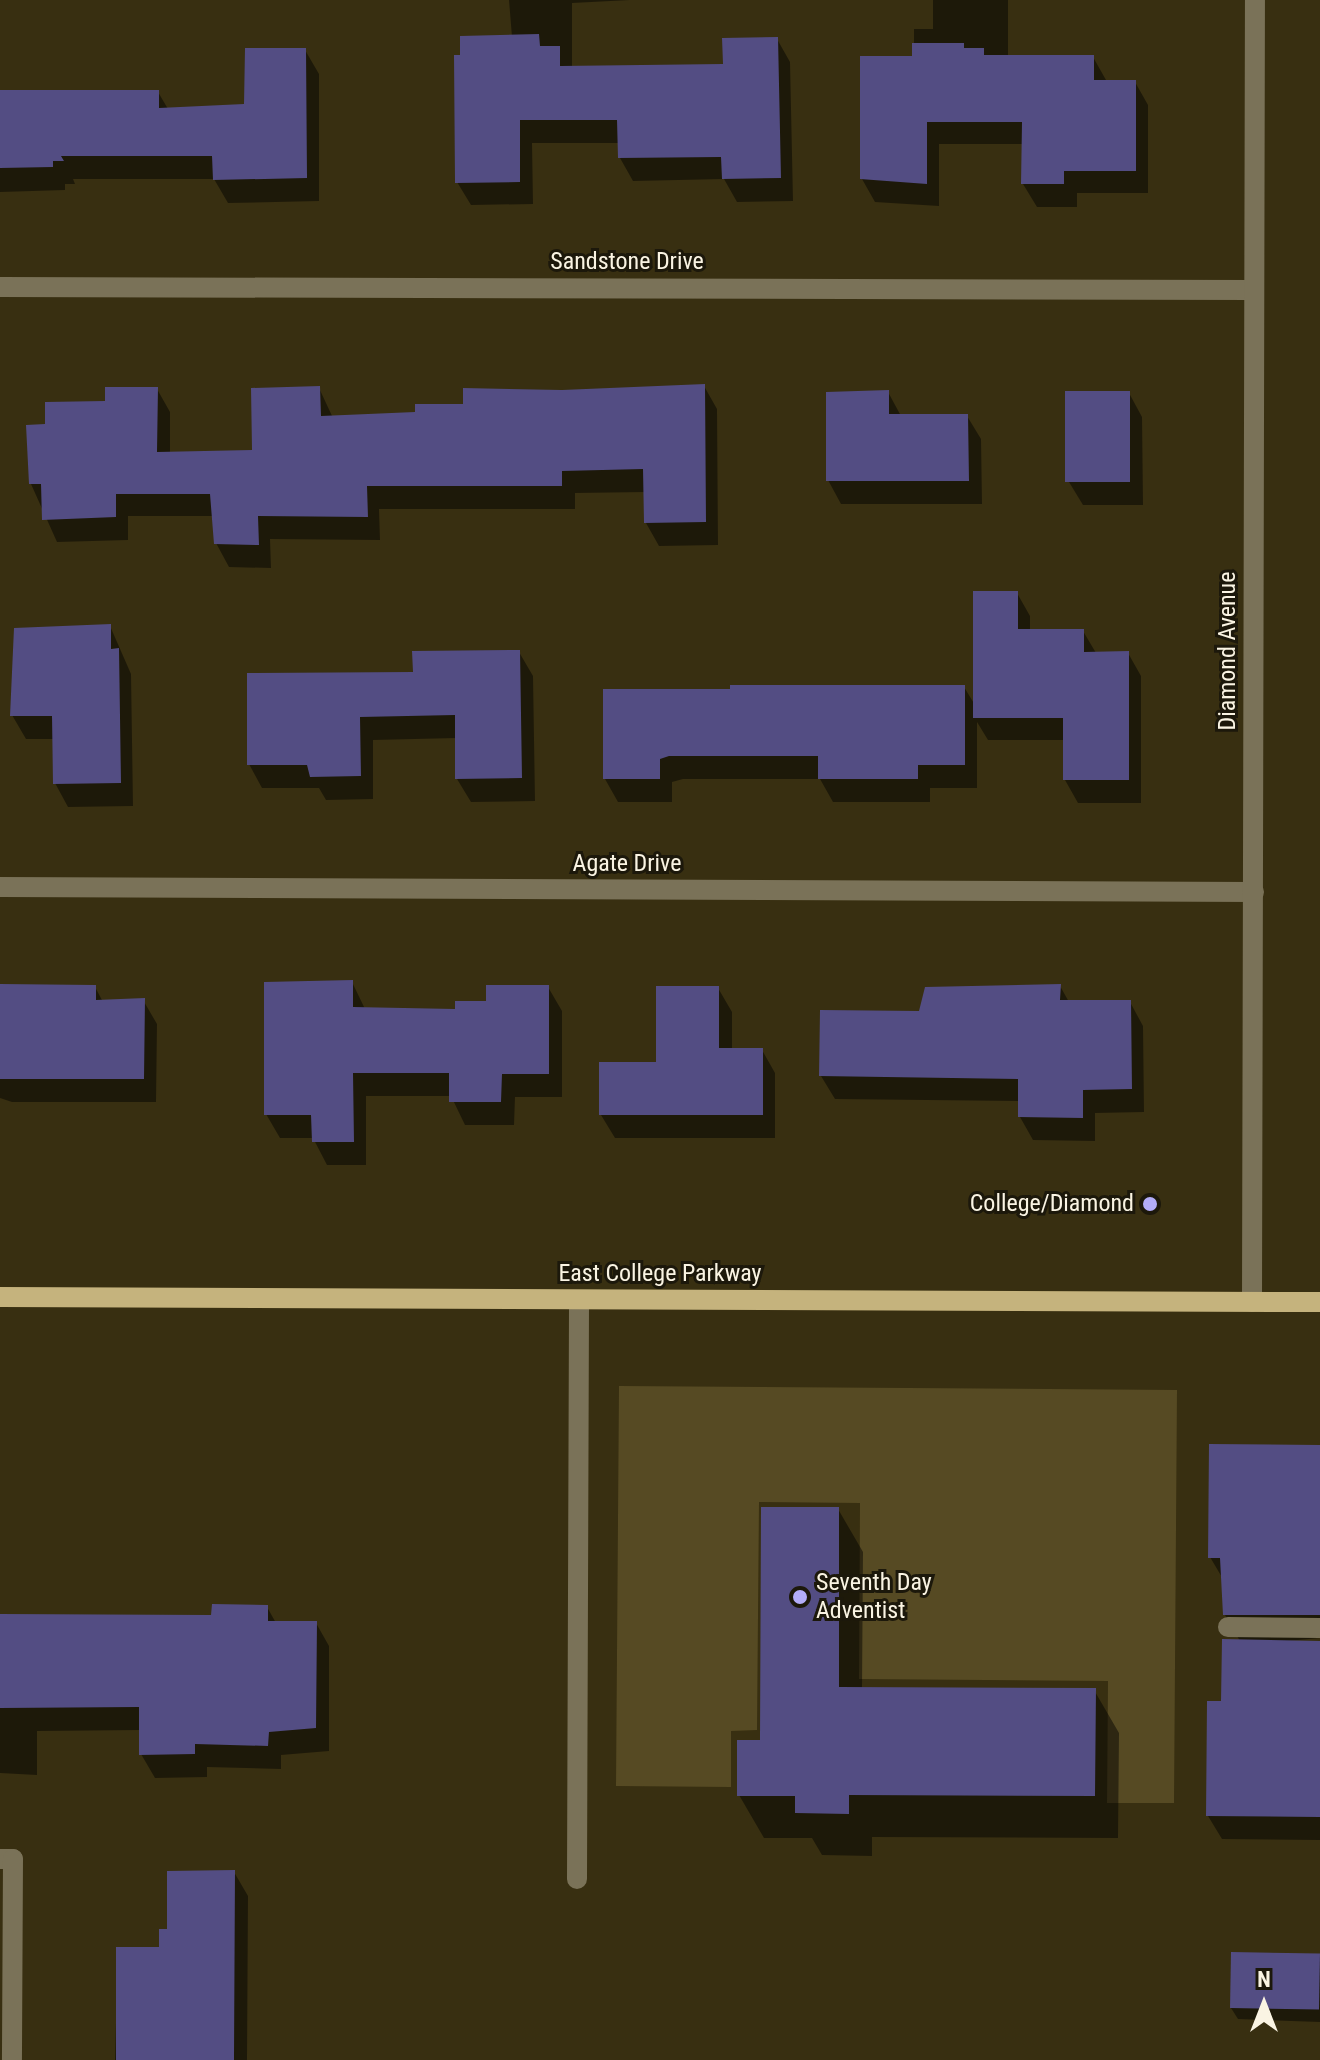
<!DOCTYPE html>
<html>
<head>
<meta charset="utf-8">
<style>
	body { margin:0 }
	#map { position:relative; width:1320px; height:2060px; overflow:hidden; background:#382f11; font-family:"Roboto Condensed",sans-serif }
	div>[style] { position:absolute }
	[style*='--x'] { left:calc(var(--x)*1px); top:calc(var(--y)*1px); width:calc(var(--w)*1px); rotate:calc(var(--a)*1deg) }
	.green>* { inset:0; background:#564a23 }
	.shadow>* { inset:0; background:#0007 }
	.building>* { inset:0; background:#534d83; transform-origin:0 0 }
	.minor>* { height:20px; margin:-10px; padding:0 10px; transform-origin:10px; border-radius:10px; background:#7a7258 }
	.major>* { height:20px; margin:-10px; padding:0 10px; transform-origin:10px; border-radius:10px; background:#c5b37d }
	.dots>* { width:22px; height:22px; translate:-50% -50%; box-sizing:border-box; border:4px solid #1c180b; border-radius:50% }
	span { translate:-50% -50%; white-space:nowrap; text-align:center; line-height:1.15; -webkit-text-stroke:6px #1c180b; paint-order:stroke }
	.street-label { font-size:24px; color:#faf4e3 }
	.poi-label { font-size:24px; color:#faf4e3 }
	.right { translate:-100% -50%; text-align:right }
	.left { translate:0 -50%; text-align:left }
	.north { position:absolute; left:1224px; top:1964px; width:80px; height:80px; -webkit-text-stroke:6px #1c180b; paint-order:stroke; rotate:0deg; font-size:22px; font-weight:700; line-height:32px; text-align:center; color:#faf4e3 }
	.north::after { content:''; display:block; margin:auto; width:28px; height:36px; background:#faf4e3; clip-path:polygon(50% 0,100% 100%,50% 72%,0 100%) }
</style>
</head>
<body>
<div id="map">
	<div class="green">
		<div style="clip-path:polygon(619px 1386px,1177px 1390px,1174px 1803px,1107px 1803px,1108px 1681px,859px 1679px,860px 1503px,759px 1502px,757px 1730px,731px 1731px,731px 1787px,616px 1786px)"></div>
	</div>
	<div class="shadow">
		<div style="clip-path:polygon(509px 0,630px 0,572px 3px,572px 68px,725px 66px,777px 39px,790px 62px,793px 201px,737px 202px,724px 179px,633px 181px,620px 158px,619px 143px,532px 143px,533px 204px,471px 205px,457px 182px,512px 37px)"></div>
		<div style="clip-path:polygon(933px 0,1008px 0,1008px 57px,1093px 57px,1106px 80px,1135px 82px,1148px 105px,1148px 193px,1077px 193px,1077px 207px,1037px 207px,1023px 184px,1023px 144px,939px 144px,939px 206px,875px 202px,862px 179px,914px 58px,914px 29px,933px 29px)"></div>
		<div style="clip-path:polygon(305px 50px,319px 74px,319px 201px,228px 203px,214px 179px,73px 179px,75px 184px,65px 184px,65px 190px,0 192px,0 92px,158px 92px,168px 109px,246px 106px)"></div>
		<div style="clip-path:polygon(704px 386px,717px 409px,718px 545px,659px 546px,646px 523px,646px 492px,575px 493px,575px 509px,379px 509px,380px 540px,270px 539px,271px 568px,229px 567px,216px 543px,214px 516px,128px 516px,128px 540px,57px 542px,31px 484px,47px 426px,157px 389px,170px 412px,170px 454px,254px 452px,319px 388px,333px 418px,417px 414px,562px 392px)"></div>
		<div style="clip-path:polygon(888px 392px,901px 416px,967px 416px,981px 439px,982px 504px,841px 504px,828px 480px)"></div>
		<div style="clip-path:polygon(1129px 393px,1142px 417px,1143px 505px,1083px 505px,1069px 482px)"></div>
		<div style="clip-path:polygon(1017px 593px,1030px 616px,1030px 631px,1083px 631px,1096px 653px,1128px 653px,1141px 676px,1141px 803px,1078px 803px,1065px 780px,1065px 740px,988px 740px,977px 722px,977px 788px,930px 788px,930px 802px,833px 802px,820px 779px,683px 779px,672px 782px,672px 802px,618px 802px,605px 779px,605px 691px,964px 687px,975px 705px)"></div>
		<div style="clip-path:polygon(110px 626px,131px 674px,133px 806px,68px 807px,55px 783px,54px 739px,26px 739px,12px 715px)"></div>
		<div style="clip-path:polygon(519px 652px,533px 676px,535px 801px,471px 802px,457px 779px,457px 738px,373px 740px,373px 799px,326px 800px,319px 788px,262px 788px,249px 764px,415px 674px)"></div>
		<div style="clip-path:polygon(352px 982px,365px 1009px,457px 1011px,548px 987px,562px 1011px,562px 1097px,515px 1097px,514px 1125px,465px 1125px,451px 1096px,366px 1096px,366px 1165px,327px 1165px,313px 1138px,280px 1138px,266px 1114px)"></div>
		<div style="clip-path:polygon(0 986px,95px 987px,103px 1002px,143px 1000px,157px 1024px,156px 1102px,12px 1102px,0 1098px)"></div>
		<div style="clip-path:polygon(1060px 986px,1069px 1002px,1130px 1002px,1143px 1026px,1144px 1112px,1095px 1113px,1095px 1141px,1033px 1140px,1020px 1117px,1020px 1101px,835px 1099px,821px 1076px,921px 1013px)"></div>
		<div style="clip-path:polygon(718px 988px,732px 1012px,732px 1050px,762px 1050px,775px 1073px,775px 1138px,615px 1138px,601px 1115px,658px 1064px)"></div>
		<div style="clip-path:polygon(1320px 1446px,1320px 1638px,1276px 1642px,1320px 1643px,1320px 1840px,1222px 1839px,1208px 1816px,1223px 1703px,1240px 1641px,1225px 1615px,1223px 1579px,1210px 1557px)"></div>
		<div style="clip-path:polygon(838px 1509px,863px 1552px,862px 1689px,1094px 1690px,1119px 1733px,1118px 1838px,872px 1837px,872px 1856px,822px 1855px,812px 1838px,764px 1838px,739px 1795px,762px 1742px)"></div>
		<div style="clip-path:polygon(267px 1607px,276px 1623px,316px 1623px,329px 1646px,329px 1751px,281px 1755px,281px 1769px,207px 1767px,207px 1777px,155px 1778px,141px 1754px,141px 1730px,37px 1731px,37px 1775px,0 1773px,0 1616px,213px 1617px)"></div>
		<div style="clip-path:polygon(234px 1872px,248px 1896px,247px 2060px,115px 2060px,118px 1949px,161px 1949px,169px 1931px)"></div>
		<div style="clip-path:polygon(1320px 1956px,1320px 2022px,1238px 2019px,1231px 2008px)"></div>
	</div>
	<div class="building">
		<div style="clip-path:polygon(539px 34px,540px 46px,560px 46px,560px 66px,723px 64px,722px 38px,778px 37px,781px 178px,722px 179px,721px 157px,618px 158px,617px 120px,520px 120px,520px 182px,455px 183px,454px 55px,460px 55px,460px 36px)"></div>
		<div style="clip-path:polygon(912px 43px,964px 43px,964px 48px,984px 48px,984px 55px,1094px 55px,1094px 80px,1136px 80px,1136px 171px,1064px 171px,1064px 184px,1021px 184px,1022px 122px,927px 122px,927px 184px,860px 179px,860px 56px,912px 56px)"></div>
		<div style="clip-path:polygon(245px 48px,306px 48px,307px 178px,213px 180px,212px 156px,61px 156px,64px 161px,53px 161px,53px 167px,0 168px,0 90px,159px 90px,159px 108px,244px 104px)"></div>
		<div style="clip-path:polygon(705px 384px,706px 522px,644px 523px,643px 469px,562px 471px,562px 486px,367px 486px,368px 517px,258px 516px,259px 545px,214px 544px,210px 494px,116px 494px,116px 517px,42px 520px,41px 484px,29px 484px,26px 425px,45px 424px,45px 402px,105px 401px,105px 387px,158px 387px,157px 452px,252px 450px,251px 388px,320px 386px,321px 416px,415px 412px,415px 404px,463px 404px,463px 388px,562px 390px)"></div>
		<div style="clip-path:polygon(889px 390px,889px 414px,968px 414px,969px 481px,826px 481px,826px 392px)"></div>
		<div style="left:1130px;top:391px;width:91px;height:65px;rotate:90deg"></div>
		<div style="clip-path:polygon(973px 591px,1018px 591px,1018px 629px,1084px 629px,1084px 652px,1129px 651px,1129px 780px,1063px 780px,1063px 718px,973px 718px)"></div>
		<div style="clip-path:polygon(111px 624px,111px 649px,119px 648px,121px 783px,53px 784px,52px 716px,10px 716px,14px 628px)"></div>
		<div style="clip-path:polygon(520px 650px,522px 778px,455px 779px,455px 715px,360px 717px,361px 776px,310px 777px,307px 765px,247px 765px,247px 673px,413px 672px,412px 651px)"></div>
		<div style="clip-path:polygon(730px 685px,965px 685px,965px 765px,918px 765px,918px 779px,818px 779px,818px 756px,669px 756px,660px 759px,660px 779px,603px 779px,603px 689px,730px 689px)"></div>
		<div style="clip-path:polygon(353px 980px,353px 1007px,455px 1009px,455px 1001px,486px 1001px,486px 985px,549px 985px,549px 1074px,502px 1074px,501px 1102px,449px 1102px,449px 1073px,353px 1073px,354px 1142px,312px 1142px,311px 1115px,264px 1115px,264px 982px)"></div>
		<div style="clip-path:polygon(0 984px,96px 985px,96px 1000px,145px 998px,144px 1079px,0 1079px)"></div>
		<div style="clip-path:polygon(1061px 984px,1060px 1000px,1131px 1000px,1132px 1089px,1083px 1090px,1083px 1118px,1018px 1117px,1018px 1079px,819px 1076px,820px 1010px,919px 1011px,925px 987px)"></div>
		<div style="clip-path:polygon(656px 986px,719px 986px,719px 1048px,763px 1048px,763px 1115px,599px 1115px,599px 1062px,656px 1062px)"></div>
		<div style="clip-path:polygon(1209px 1444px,1320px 1445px,1320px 1615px,1223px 1615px,1220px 1558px,1208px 1558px)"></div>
		<div style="clip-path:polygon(761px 1507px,839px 1507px,839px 1687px,1096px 1688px,1095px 1796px,849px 1795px,849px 1814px,795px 1813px,795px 1796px,737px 1796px,737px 1740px,760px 1740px)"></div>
		<div style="clip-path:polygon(212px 1604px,268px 1605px,268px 1621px,317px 1621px,316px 1728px,269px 1732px,268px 1746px,195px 1744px,195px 1754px,139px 1755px,139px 1707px,0 1708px,0 1614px,211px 1615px)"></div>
		<div style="clip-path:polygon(1222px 1639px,1320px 1641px,1320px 1817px,1206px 1816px,1207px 1701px,1221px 1701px)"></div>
		<div style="clip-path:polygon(235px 1870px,234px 2060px,116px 2060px,116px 1947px,159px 1947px,159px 1929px,167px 1929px,167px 1871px)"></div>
		<div style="left:1231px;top:1952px;width:89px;height:56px;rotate:1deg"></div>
	</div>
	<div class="minor">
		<div style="--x:0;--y:287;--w:1254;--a:0.14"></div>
		<div style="--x:0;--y:887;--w:1254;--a:0.23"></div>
		<div style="--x:1252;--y:1302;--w:1302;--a:-89.87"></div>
		<div style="--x:1228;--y:1627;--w:92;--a:0.6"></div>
		<div style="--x:0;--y:1859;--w:13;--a:0"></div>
		<div style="--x:13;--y:1859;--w:201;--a:90.3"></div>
		<div style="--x:577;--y:1879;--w:579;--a:-89.8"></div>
	</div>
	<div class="major">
		<div style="--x:0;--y:1297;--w:1320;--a:0.22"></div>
	</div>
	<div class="dots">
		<div style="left:1150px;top:1204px;background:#b3adf9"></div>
		<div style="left:800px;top:1597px;background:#b3adf9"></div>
	</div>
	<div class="street-label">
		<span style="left:627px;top:262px">Sandstone Drive</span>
		<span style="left:1228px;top:651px;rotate:-90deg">Diamond Avenue</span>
		<span style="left:627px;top:864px">Agate Drive</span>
		<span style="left:660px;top:1274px">East College Parkway</span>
	</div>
	<div class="poi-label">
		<span class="right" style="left:1134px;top:1204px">College/Diamond</span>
		<span class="left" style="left:816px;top:1597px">Seventh Day<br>Adventist</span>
	</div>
	<div class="north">N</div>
</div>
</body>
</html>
